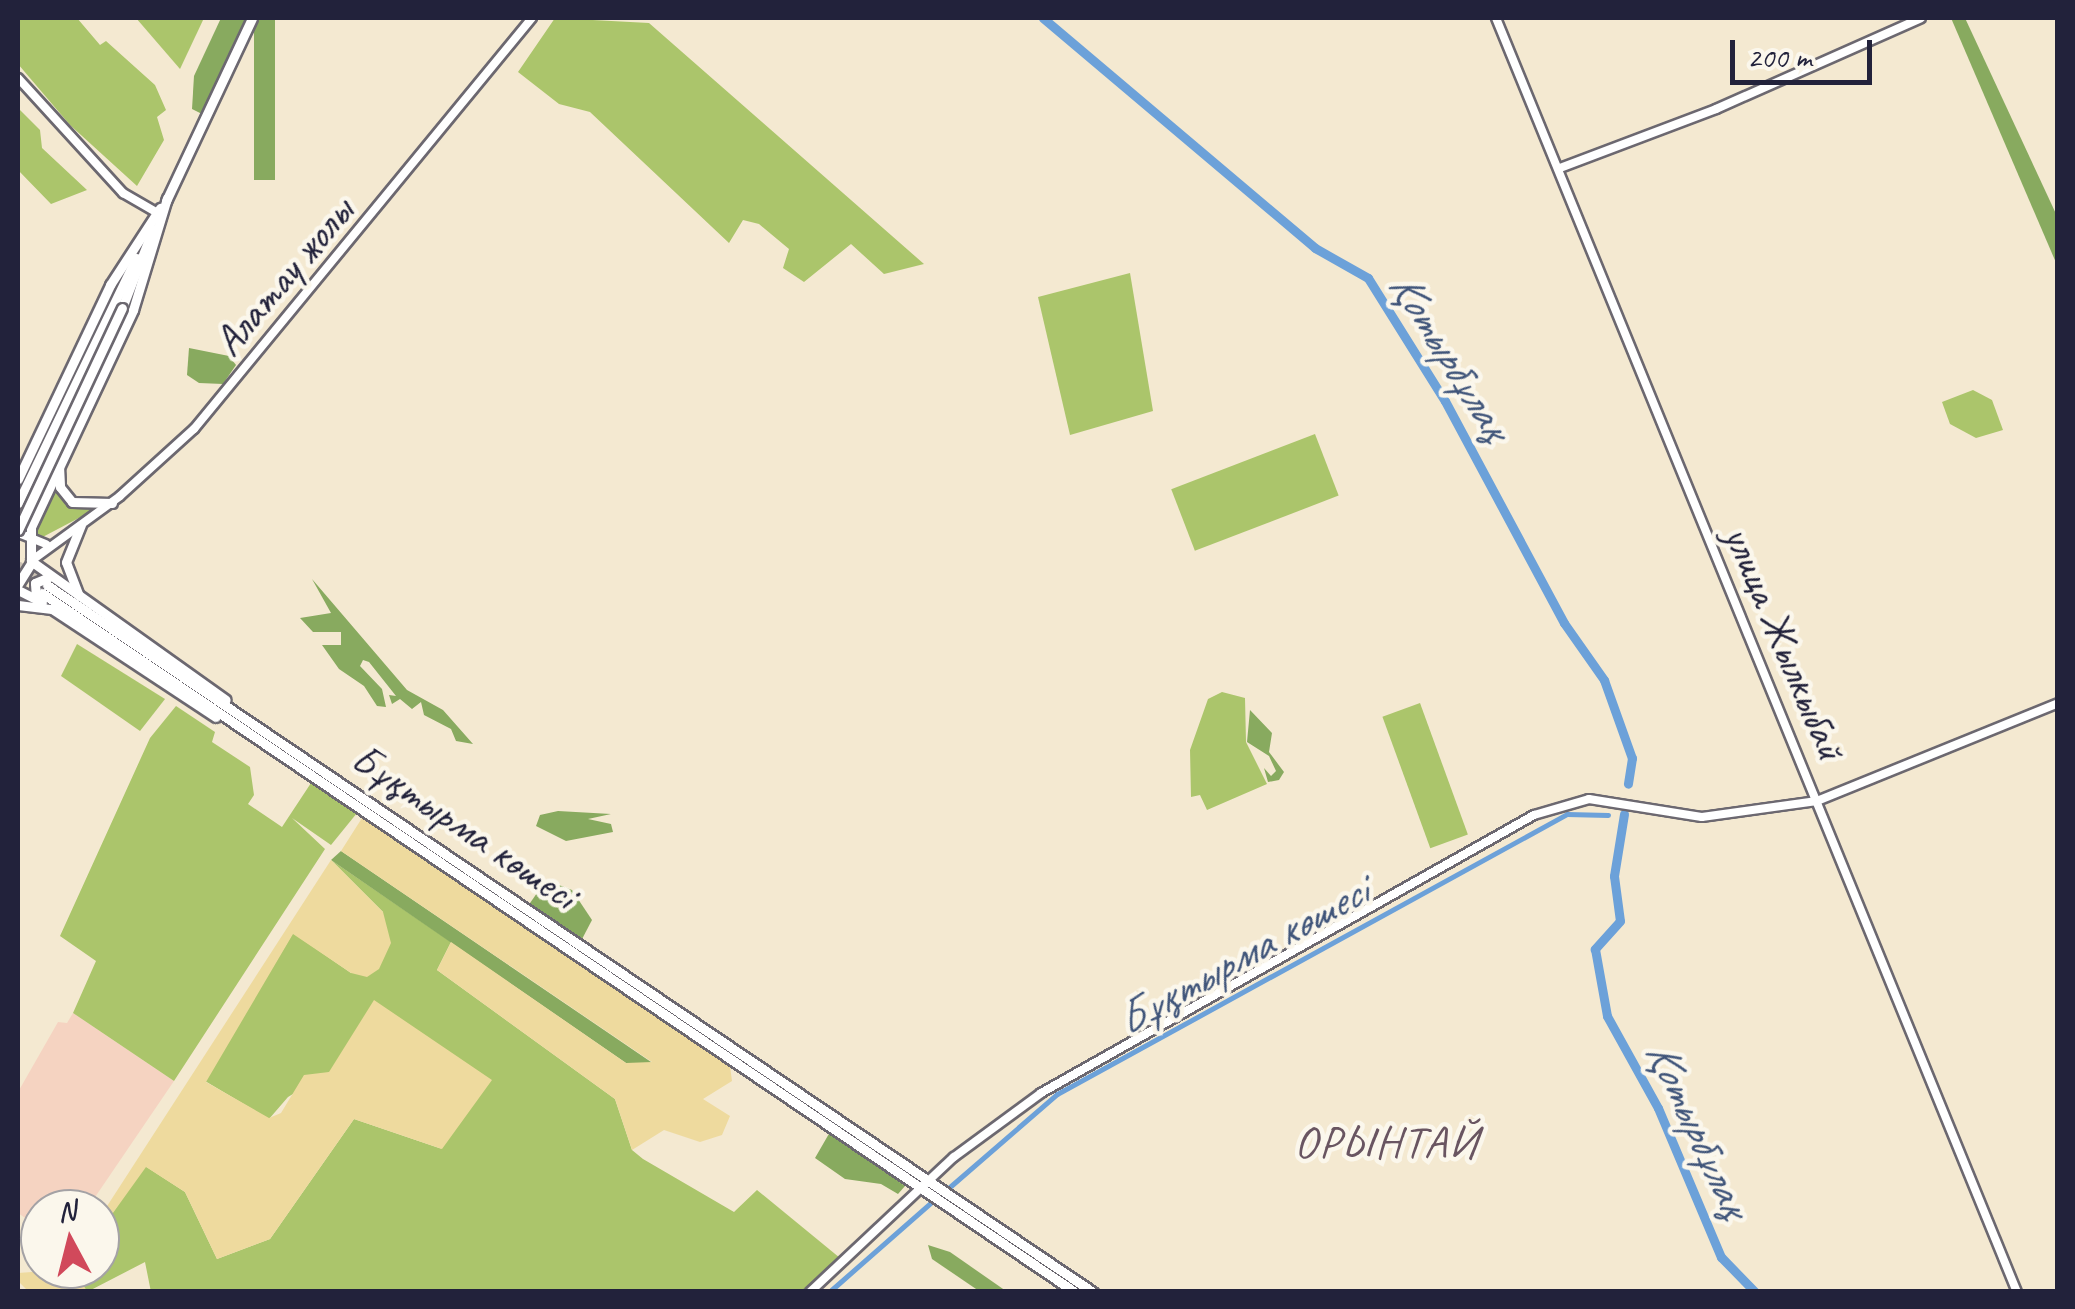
<!DOCTYPE html>
<html>
<head>
<meta charset="utf-8">
<style>
	body { margin:0 }
	#map { position:relative; width:2075px; height:1309px; overflow:hidden; background:#f4e9d1; font-family:Caveat,sans-serif }
	div>[style] { position:absolute }
	[style*='--x'] { left:calc(var(--x)*1px); top:calc(var(--y)*1px); width:calc(var(--w)*1px); rotate:calc(var(--a)*1deg) }
	.built>* { inset:0; background:#f5d3c1 }
	.green>* { inset:0; background:#abc56b; transform-origin:0 0 }
	.forest>* { inset:0; background:#88aa5f; transform-origin:0 0 }
	.sand>* { inset:0; background:#eeda9e }
	.canal>* { height:5px; margin:-2.5px; padding:0 2.5px; transform-origin:2.5px; border-radius:2.5px; background:#6ca1d9 }
	.river>* { height:9px; margin:-4.5px; padding:0 4.5px; transform-origin:4.5px; border-radius:4.5px; background:#6ca1d9 }
	.primary-tunnel>* { height:9px; margin-top:-4.5px; transform-origin:0; background:repeating-linear-gradient(90deg,#cac1b3 0 9px,transparent 0 13.5px) }
	.roads { filter:drop-shadow(2px 0 #6c6870) drop-shadow(-2px 0 #6c6870) drop-shadow(0 2px #6c6870) drop-shadow(0 -2px #6c6870) }
	.secondary>* { height:8px; margin:-4px; padding:0 4px; transform-origin:4px; border-radius:4px; background:#fff }
	.primary>* { height:9px; margin:-4.5px; padding:0 4.5px; transform-origin:4.5px; border-radius:4.5px; background:#fff }
	.bridges { filter:drop-shadow(2px 0 #6c6870) drop-shadow(-2px 0 #6c6870) drop-shadow(0 2px #6c6870) drop-shadow(0 -2px #6c6870) }
	.primary-bridge>* { height:9px; margin:-4.5px; padding:0 4.5px; transform-origin:4.5px; border-radius:4.5px; background:#fff }
	span { translate:-50% -50%; white-space:nowrap; text-align:center; line-height:1.15; -webkit-text-stroke:9px #fbf7ec; paint-order:stroke }
	.street-label { font-size:42px; color:#22223b }
	.water-label { font-size:45px; color:#40557a; font-style:italic }
	.neighbourhood-label { font-size:45px; color:#695561; letter-spacing:2.5px }
	.frame { position:absolute; inset:0; border:20px solid #22223b; pointer-events:none }
	.north { position:absolute; left:20px; top:1189px; width:100px; height:100px; box-sizing:border-box; background:#fbf7ec; border:2px solid #a4a2a5; border-radius:50%; rotate:353deg; font-size:28px; font-weight:700; line-height:40px; text-align:center; color:#22223b }
	.north::after { content:''; display:block; margin:auto; width:35px; height:45px; background:#d1495b; clip-path:polygon(50% 0,100% 100%,50% 72%,0 100%) }
	.scale { position:absolute; left:1730px; top:40px; width:142px; height:45px; box-sizing:border-box; border:5px solid #22223b; border-top:0; padding-left:12px; font-size:30px; line-height:35px; white-space:nowrap; color:#22223b; -webkit-text-stroke:8px #fbf7ec; paint-order:stroke }
</style>
</head>
<body>
<div id="map">
	<div class="built">
		<div style="clip-path:polygon(73px 1013px,174px 1081px,89px 1206px,40px 1209px,40px 1228px,18px 1213px,18px 1092px,58px 1022px,67px 1023px)"></div>
	</div>
	<div class="green">
		<div style="clip-path:polygon(18px 18px,77px 18px,100px 45px,106px 41px,155px 85px,166px 110px,157px 117px,164px 140px,137px 186px,70px 125px,18px 64px)"></div>
		<div style="clip-path:polygon(136px 18px,204px 18px,180px 69px)"></div>
		<div style="clip-path:polygon(555px 18px,649px 23px,924px 264px,884px 274px,851px 244px,804px 282px,783px 268px,789px 249px,759px 224px,743px 220px,729px 243px,590px 112px,559px 104px,518px 72px)"></div>
		<div style="clip-path:polygon(18px 108px,40px 130px,42px 148px,87px 190px,51px 204px,18px 170px)"></div>
		<div style="clip-path:polygon(1130px 273px,1153px 411px,1070px 435px,1038px 297px)"></div>
		<div style="clip-path:polygon(1973px 390px,1992px 400px,2003px 430px,1976px 438px,1950px 424px,1942px 402px)"></div>
		<div style="left:1315px;top:434px;width:66px;height:154px;rotate:69deg"></div>
		<div style="clip-path:polygon(56px 480px,68px 502px,94px 510px,37px 540px,33px 530px)"></div>
		<div style="clip-path:polygon(77px 644px,165px 699px,140px 731px,61px 676px)"></div>
		<div style="clip-path:polygon(1222px 692px,1245px 698px,1246px 742px,1267px 784px,1207px 810px,1200px 795px,1191px 797px,1190px 750px,1208px 699px)"></div>
		<div style="left:1420px;top:703px;width:140px;height:40px;rotate:70deg"></div>
		<div style="clip-path:polygon(176px 706px,215px 732px,212px 742px,250px 767px,254px 795px,248px 804px,282px 827px,311px 783px,357px 813px,331px 845px,292px 818px,325px 849px,174px 1081px,73px 1013px,96px 961px,60px 936px,150px 738px)"></div>
		<div style="clip-path:polygon(331px 860px,451px 942px,437px 970px,615px 1099px,632px 1150px,643px 1159px,734px 1212px,757px 1190px,840px 1258px,801px 1292px,151px 1292px,145px 1262px,87px 1292px,70px 1274px,100px 1269px,100px 1231px,145px 1166px,185px 1192px,217px 1259px,270px 1239px,354px 1119px,442px 1149px,329px 1072px,288px 1097px,269px 1119px,205px 1081px,293px 933px,351px 973px,383px 912px)"></div>
	</div>
	<div class="forest">
		<div style="clip-path:polygon(221px 18px,246px 18px,202px 114px,192px 109px,194px 76px)"></div>
		<div style="left:254px;top:18px;width:21px;height:162px"></div>
		<div style="clip-path:polygon(1951px 18px,1965px 18px,2057px 216px,2057px 265px)"></div>
		<div style="clip-path:polygon(189px 348px,229px 356px,236px 365px,223px 384px,199px 383px,187px 375px)"></div>
		<div style="clip-path:polygon(312px 579px,407px 690px,443px 710px,473px 744px,456px 741px,451px 729px,424px 715px,421px 702px,412px 709px,400px 699px,392px 704px,389px 695px,396px 696px,369px 662px,363px 660px,360px 666px,382px 689px,386px 707px,377px 706px,364px 686px,339px 669px,322px 645px,341px 645px,341px 632px,313px 632px,300px 618px,331px 613px)"></div>
		<div style="clip-path:polygon(1250px 710px,1272px 733px,1269px 752px,1284px 772px,1279px 780px,1268px 782px,1264px 768px,1271px 776px,1276px 771px,1269px 756px,1247px 742px)"></div>
		<div style="clip-path:polygon(558px 811px,611px 814px,588px 819px,611px 824px,613px 832px,566px 841px,536px 826px,540px 815px)"></div>
		<div style="clip-path:polygon(341px 851px,654px 1064px,626px 1063px,331px 860px)"></div>
		<div style="clip-path:polygon(546px 880px,572px 890px,592px 920px,581px 941px,528px 906px)"></div>
		<div style="clip-path:polygon(830px 1132px,905px 1186px,898px 1194px,881px 1184px,845px 1179px,815px 1158px)"></div>
		<div style="clip-path:polygon(928px 1245px,950px 1252px,1006px 1291px,979px 1291px,932px 1259px)"></div>
	</div>
	<div class="sand">
		<div style="clip-path:polygon(362px 818px,730px 1066px,732px 1081px,703px 1099px,730px 1116px,722px 1135px,700px 1142px,664px 1130px,632px 1150px,615px 1099px,437px 970px,451px 942px,626px 1063px,652px 1062px,341px 851px)"></div>
		<div style="clip-path:polygon(331px 860px,383px 912px,391px 943px,379px 969px,367px 977px,351px 973px,293px 934px,206px 1082px,269px 1118px,281px 1113px,304px 1075px,329px 1072px,374px 1000px,492px 1080px,442px 1149px,354px 1119px,270px 1239px,217px 1259px,185px 1192px,146px 1167px,100px 1231px,100px 1217px)"></div>
		<div style="clip-path:polygon(73px 1269px,87px 1291px,28px 1291px,18px 1281px,18px 1273px)"></div>
	</div>
	<div class="canal">
		<div style="--x:945;--y:1191;--w:148;--a:-40.9"></div>
		<div style="--x:1057;--y:1094;--w:582;--a:-28.77"></div>
		<div style="--x:1567;--y:814;--w:41;--a:1.4"></div>
		<div style="--x:829;--y:1292;--w:142;--a:-41.3"></div>
	</div>
	<div class="river">
		<div style="--x:1043;--y:18;--w:356;--a:40.2"></div>
		<div style="--x:1315;--y:248;--w:61;--a:29.5"></div>
		<div style="--x:1368;--y:278;--w:145;--a:58"></div>
		<div style="--x:1445;--y:401;--w:252;--a:61.8"></div>
		<div style="--x:1564;--y:623;--w:70;--a:54.9"></div>
		<div style="--x:1604;--y:680;--w:83;--a:70.3"></div>
		<div style="--x:1632;--y:758;--w:26;--a:99"></div>
		<div style="--x:1624;--y:814;--w:63;--a:99.2"></div>
		<div style="--x:1614;--y:876;--w:45;--a:82.4"></div>
		<div style="--x:1620;--y:921;--w:38;--a:132"></div>
		<div style="--x:1595;--y:949;--w:68;--a:79.8"></div>
		<div style="--x:1607;--y:1016;--w:105;--a:61"></div>
		<div style="--x:1658;--y:1108;--w:162;--a:67.1"></div>
		<div style="--x:1721;--y:1257;--w:49;--a:45.8"></div>
	</div>
	<div class="primary-tunnel">
		<div style="--x:18;--y:565;--w:32;--a:35"></div>
	</div>
	<div class="roads">
		<div class="secondary">
			<div style="--x:1496;--y:18;--w:1376;--a:67.76"></div>
			<div style="--x:18;--y:78;--w:156;--a:47.6"></div>
			<div style="--x:123;--y:193;--w:39;--a:30"></div>
			<div style="--x:1560;--y:168;--w:167;--a:-20.7"></div>
			<div style="--x:1716;--y:109;--w:224;--a:-23.9"></div>
			<div style="--x:21;--y:534;--w:27;--a:22"></div>
			<div style="--x:31;--y:561;--w:110;--a:-36.1"></div>
			<div style="--x:120;--y:496;--w:100;--a:-42.2"></div>
			<div style="--x:194;--y:429;--w:532;--a:-50.57"></div>
			<div style="--x:810;--y:1292;--w:197;--a:-43.2"></div>
			<div style="--x:954;--y:1157;--w:108;--a:-36.3"></div>
			<div style="--x:1041;--y:1093;--w:566;--a:-29.42"></div>
			<div style="--x:1534;--y:815;--w:57;--a:-16.2"></div>
			<div style="--x:1589;--y:799;--w:114;--a:9.1"></div>
			<div style="--x:1702;--y:817;--w:116;--a:-7.9"></div>
			<div style="--x:1817;--y:801;--w:260;--a:-22.1"></div>
		</div>
		<div class="primary">
			<div style="--x:166;--y:201;--w:202;--a:-64.8"></div>
			<div style="--x:122;--y:308;--w:85;--a:-68.6"></div>
			<div style="--x:59;--y:466;--w:21;--a:87"></div>
			<div style="--x:60;--y:487;--w:19;--a:51"></div>
			<div style="--x:72;--y:502;--w:40;--a:1.4"></div>
			<div style="--x:18;--y:479;--w:215;--a:-64.6"></div>
			<div style="--x:110;--y:285;--w:92;--a:-57"></div>
			<div style="--x:18;--y:503;--w:272;--a:-64.3"></div>
			<div style="--x:31;--y:561;--w:239;--a:35.5"></div>
			<div style="--x:18;--y:584;--w:25;--a:-58"></div>
			<div style="--x:31;--y:563;--w:36;--a:-90"></div>
			<div style="--x:31;--y:527;--w:240;--a:-64.8"></div>
			<div style="--x:133;--y:310;--w:117;--a:-73.1"></div>
			<div style="--x:47;--y:585;--w:1263;--a:34.06"></div>
			<div style="--x:18;--y:590;--w:27;--a:27"></div>
			<div style="--x:42;--y:593;--w:1247;--a:34.09"></div>
			<div style="--x:79;--y:596;--w:36;--a:-111"></div>
			<div style="--x:66;--y:562;--w:40;--a:-68"></div>
			<div style="--x:36;--y:598;--w:15;--a:-94"></div>
			<div style="--x:35;--y:583;--w:15;--a:-23"></div>
			<div style="--x:18;--y:605;--w:34;--a:7"></div>
			<div style="--x:52;--y:609;--w:196;--a:33.4"></div>
		</div>
	</div>
	<div class="bridges">
		<div class="primary-bridge">
			<div style="--x:18;--y:530;--w:245;--a:-64.9"></div>
		</div>
	</div>
	<div class="street-label">
		<span style="left:284px;top:277px;rotate:-50deg">Алатау жолы</span>
		<span style="left:1784px;top:643px;rotate:67deg">улица Жылкыбай</span>
		<span style="left:464px;top:827px;rotate:34deg">Бұқтырма көшесі</span>
	</div>
	<div class="water-label">
		<span style="left:1450px;top:356px;rotate:58deg">Қотырбұлақ</span>
		<span style="left:1242px;top:956px;rotate:-29deg">Бұқтырма көшесі</span>
		<span style="left:1698px;top:1129px;rotate:65deg">Қотырбұлақ</span>
	</div>
	<div class="neighbourhood-label">
		<span style="left:1387px;top:1143px">ОРЫНТАЙ</span>
	</div>
	<div class="frame"></div>
	<div class="north">N</div>
	<div class="scale">200 m</div>
</div>
</body>
</html>
